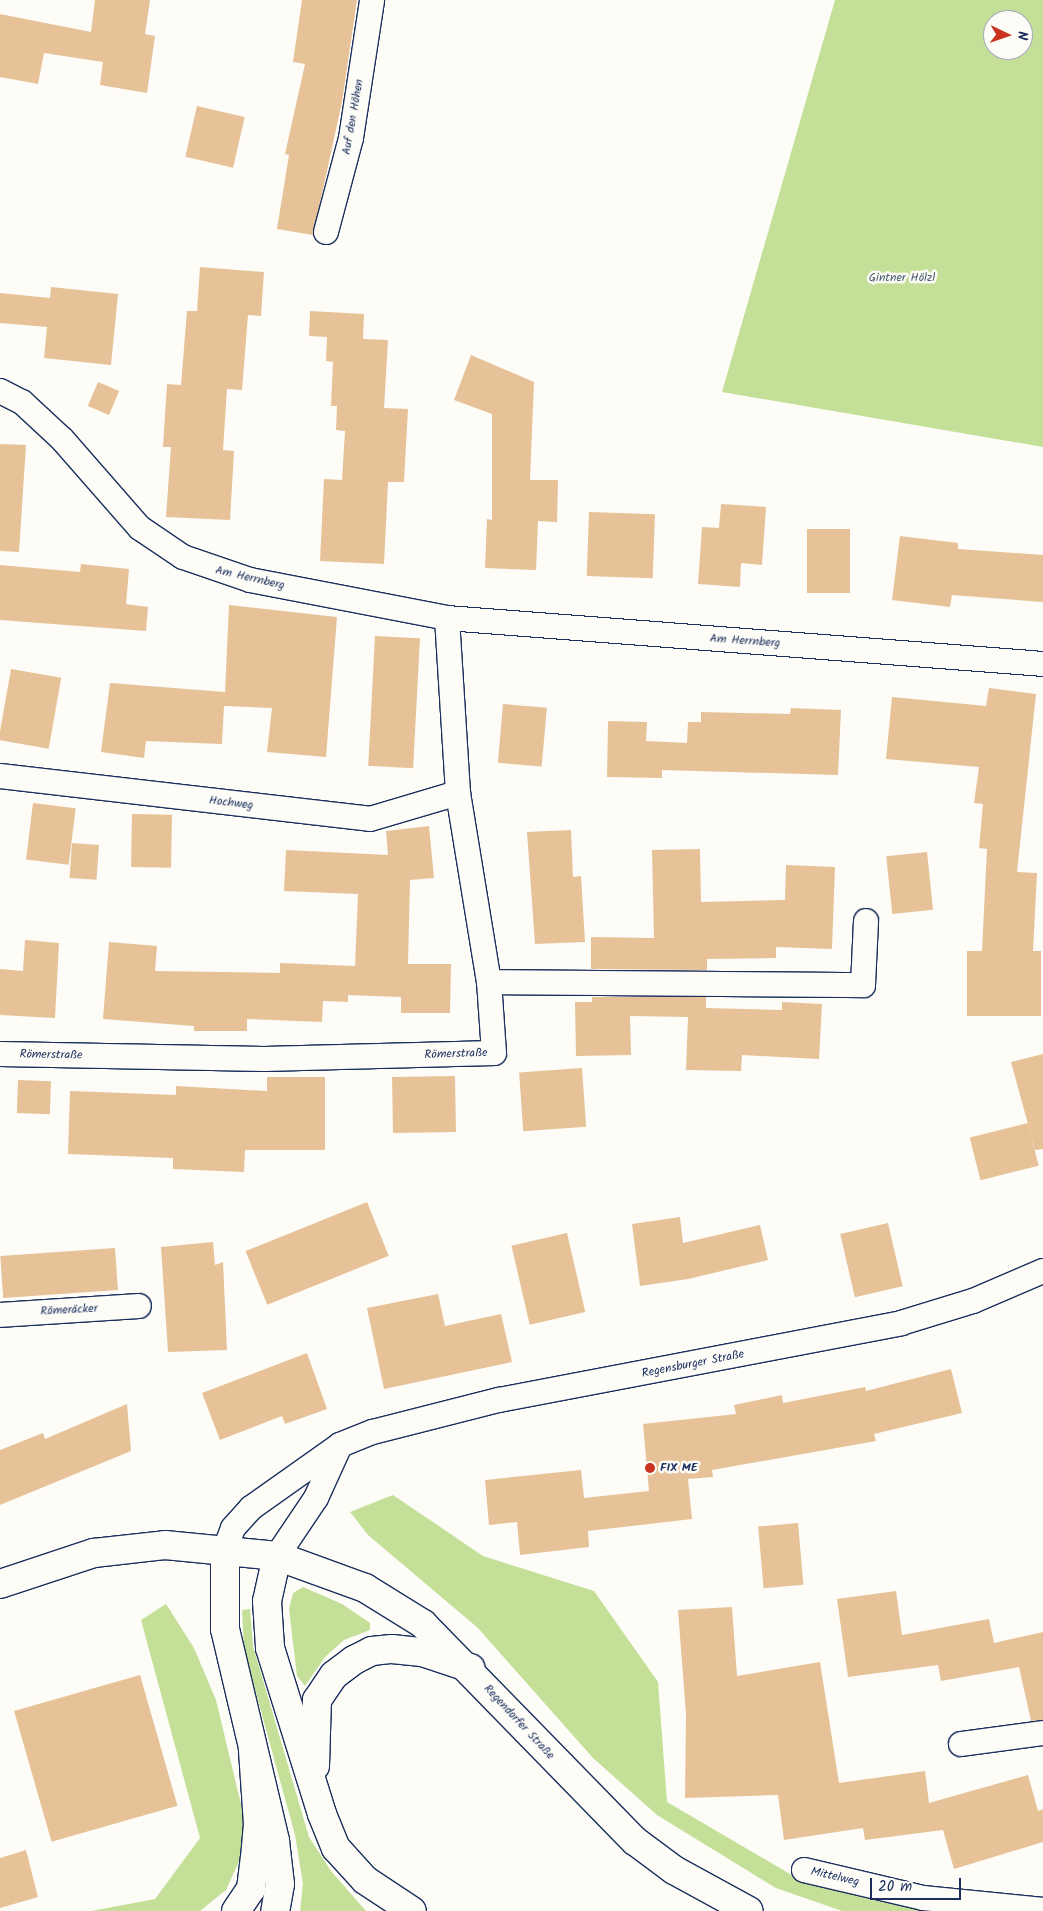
<!DOCTYPE html>
<html>
<head>
<meta charset="utf-8">
<style>
	body { margin:0 }
	#map { position:relative; width:1043px; height:1911px; overflow:hidden; background:#fdfcf7; font-family:Kalam,sans-serif }
	div>[style] { position:absolute }
	[style*='--x'] { left:calc(var(--x)*1px); top:calc(var(--y)*1px); width:calc(var(--w)*1px); rotate:calc(var(--a)*1deg) }
	.green>* { inset:0; background:#c4e098 }
	.building>* { inset:0; background:#e7c298; transform-origin:0 0 }
	.roads { filter:drop-shadow(1px 0 #1b2f5e) drop-shadow(-1px 0 #1b2f5e) drop-shadow(0 1px #1b2f5e) drop-shadow(0 -1px #1b2f5e) }
	.minor>* { height:24px; margin:-12px; padding:0 12px; transform-origin:12px; border-radius:12px; background:#fdfcf7 }
	.tertiary>* { height:28px; margin:-14px; padding:0 14px; transform-origin:14px; border-radius:14px; background:#fdfcf7 }
	.trunk>* { height:28px; margin:-14px; padding:0 14px; transform-origin:14px; border-radius:14px; background:#fdfcf7 }
	.motorway>* { height:28px; margin:-14px; padding:0 14px; transform-origin:14px; border-radius:14px; background:#fdfcf7 }
	.dots>* { width:14px; height:14px; translate:-50% -50%; box-sizing:border-box; border:2px solid #fdfcf7; border-radius:50% }
	span { translate:-50% -50%; white-space:nowrap; text-align:center; line-height:1.15; -webkit-text-stroke:5px #fdfcf7; paint-order:stroke }
	.street-label { font-size:12px; color:#1b2f5e }
	.park-label { font-size:12px; color:#455b6c }
	.poi-label { font-size:12px; color:#1b2f5e; font-weight:700 }
	.left { translate:0 -50%; text-align:left }
	.north { position:absolute; left:983px; top:10px; width:50px; height:50px; box-sizing:border-box; background:#fdfcf7; border:1px solid #a3aaba; border-radius:50%; rotate:93deg; font-size:14px; font-weight:700; line-height:20px; text-align:center; color:#1b2f5e }
	.north::after { content:''; display:block; margin:auto; width:18px; height:22px; background:#c8321e; clip-path:polygon(50% 0,100% 100%,50% 72%,0 100%) }
	.scale { position:absolute; left:870px; top:1878px; width:91px; height:22px; box-sizing:border-box; border:2px solid #1b2f5e; border-top:0; padding-left:6px; font-size:15px; line-height:18px; white-space:nowrap; color:#1b2f5e; -webkit-text-stroke:4px #fdfcf7; paint-order:stroke }
</style>
</head>
<body>
<div id="map">
	<div class="green">
		<div style="clip-path:polygon(evenodd,835px 0,1043px 0,1043px 447px,722px 392px,835px 0,993px 20px,1023px 20px,1023px 50px,993px 50px,993px 20px)"></div>
		<div style="clip-path:polygon(393px 1495px,483px 1556px,594px 1591px,658px 1682px,667px 1802px,790px 1874px,876px 1901px,937px 1911px,842px 1911px,776px 1888px,657px 1815px,593px 1758px,478px 1628px,368px 1535px,350px 1512px)"></div>
		<div style="clip-path:polygon(303px 1587px,342px 1604px,370px 1623px,370px 1630px,344px 1640px,325px 1657px,305px 1686px,297px 1676px,289px 1609px,293px 1593px)"></div>
		<div style="clip-path:polygon(166px 1604px,194px 1648px,216px 1700px,245px 1821px,240px 1859px,226px 1890px,200px 1911px,91px 1911px,155px 1899px,200px 1838px,141px 1620px)"></div>
		<div style="clip-path:polygon(250px 1609px,253px 1646px,309px 1837px,331px 1871px,366px 1911px,300px 1911px,303px 1884px,295px 1835px,244px 1649px,242px 1610px)"></div>
	</div>
	<div class="building">
		<div style="clip-path:polygon(95px 0,150px 0,145px 34px,155px 36px,147px 93px,100px 85px,103px 62px,44px 53px,38px 84px,0 77px,0 14px,91px 32px)"></div>
		<div style="clip-path:polygon(302px 0,357px 0,342px 102px,313px 235px,277px 229px,289px 155px,285px 154px,305px 64px,293px 62px)"></div>
		<div style="left:197px;top:106px;width:49px;height:52px;rotate:13deg"></div>
		<div style="clip-path:polygon(200px 267px,264px 272px,261px 316px,248px 315px,242px 390px,227px 389px,223px 450px,234px 451px,230px 520px,166px 517px,171px 447px,163px 447px,167px 384px,181px 385px,187px 311px,197px 311px)"></div>
		<div style="clip-path:polygon(51px 287px,118px 294px,111px 365px,44px 358px,47px 327px,0 323px,0 293px,50px 298px)"></div>
		<div style="clip-path:polygon(310px 311px,364px 314px,363px 339px,388px 340px,384px 408px,408px 409px,404px 482px,388px 482px,384px 564px,320px 561px,324px 479px,342px 480px,345px 431px,336px 430px,337px 406px,331px 406px,333px 362px,326px 361px,327px 337px,309px 336px)"></div>
		<div style="clip-path:polygon(471px 355px,534px 382px,530px 480px,558px 480px,557px 522px,538px 521px,536px 570px,485px 568px,487px 519px,492px 520px,492px 414px,454px 400px)"></div>
		<div style="left:98px;top:382px;width:23px;height:26px;rotate:23deg"></div>
		<div style="clip-path:polygon(0 444px,26px 445px,19px 552px,0 551px)"></div>
		<div style="clip-path:polygon(721px 504px,766px 507px,762px 565px,741px 563px,740px 587px,698px 584px,702px 527px,719px 528px)"></div>
		<div style="left:589px;top:512px;width:66px;height:64px;rotate:2deg"></div>
		<div style="left:807px;top:529px;width:43px;height:64px"></div>
		<div style="clip-path:polygon(900px 536px,958px 543px,958px 549px,1043px 555px,1043px 602px,952px 595px,950px 607px,892px 600px)"></div>
		<div style="clip-path:polygon(81px 564px,129px 569px,126px 604px,148px 607px,146px 631px,0 620px,0 565px,80px 572px)"></div>
		<div style="clip-path:polygon(229px 605px,337px 617px,326px 757px,267px 752px,272px 708px,224px 706px,222px 744px,146px 741px,144px 758px,101px 752px,110px 683px,225px 692px)"></div>
		<div style="left:375px;top:636px;width:45px;height:130px;rotate:3deg"></div>
		<div style="left:11px;top:669px;width:51px;height:72px;rotate:10deg"></div>
		<div style="clip-path:polygon(989px 688px,1036px 694px,1017px 872px,1037px 873px,1033px 951px,1041px 951px,1041px 1016px,967px 1016px,967px 951px,982px 951px,987px 849px,979px 848px,983px 804px,974px 803px,979px 767px,886px 759px,892px 697px,986px 706px)"></div>
		<div style="left:503px;top:704px;width:44px;height:59px;rotate:5deg"></div>
		<div style="clip-path:polygon(791px 708px,841px 710px,838px 775px,662px 770px,662px 778px,607px 777px,608px 721px,647px 722px,646px 741px,687px 743px,688px 722px,701px 722px,701px 712px,790px 714px)"></div>
		<div style="left:33px;top:803px;width:43px;height:57px;rotate:7deg"></div>
		<div style="left:132px;top:814px;width:40px;height:53px;rotate:1deg"></div>
		<div style="clip-path:polygon(429px 826px,434px 878px,410px 880px,408px 964px,451px 964px,450px 1013px,401px 1013px,401px 997px,348px 995px,348px 1002px,323px 1001px,322px 1022px,247px 1019px,247px 1031px,194px 1031px,194px 1026px,103px 1019px,109px 942px,157px 946px,155px 971px,280px 973px,280px 963px,355px 966px,358px 894px,284px 891px,286px 850px,388px 855px,386px 831px)"></div>
		<div style="clip-path:polygon(571px 830px,573px 877px,581px 876px,585px 942px,535px 944px,527px 832px)"></div>
		<div style="left:72px;top:843px;width:27px;height:35px;rotate:4deg"></div>
		<div style="clip-path:polygon(700px 849px,701px 902px,785px 900px,786px 865px,835px 867px,832px 949px,776px 947px,776px 958px,707px 959px,707px 970px,591px 969px,591px 937px,654px 938px,652px 850px)"></div>
		<div style="left:927px;top:852px;width:58px;height:41px;rotate:84deg"></div>
		<div style="clip-path:polygon(25px 940px,59px 943px,55px 1018px,0 1015px,0 969px,23px 971px)"></div>
		<div style="clip-path:polygon(592px 997px,706px 997px,706px 1008px,782px 1010px,782px 1002px,822px 1004px,819px 1059px,742px 1055px,741px 1071px,686px 1070px,688px 1017px,630px 1016px,631px 1055px,576px 1056px,575px 1002px,592px 1002px)"></div>
		<div style="clip-path:polygon(1043px 1054px,1043px 1149px,1035px 1150px,1011px 1062px)"></div>
		<div style="left:582px;top:1068px;width:59px;height:63px;rotate:86deg"></div>
		<div style="left:455px;top:1076px;width:56px;height:63px;rotate:89deg"></div>
		<div style="clip-path:polygon(267px 1077px,325px 1077px,325px 1150px,245px 1150px,244px 1172px,173px 1169px,173px 1158px,68px 1154px,70px 1091px,176px 1095px,176px 1086px,267px 1091px)"></div>
		<div style="left:18px;top:1080px;width:33px;height:33px;rotate:2deg"></div>
		<div style="left:1028px;top:1123px;width:44px;height:60px;rotate:76deg"></div>
		<div style="left:367px;top:1202px;width:58px;height:131px;rotate:68deg"></div>
		<div style="clip-path:polygon(680px 1217px,683px 1243px,760px 1225px,768px 1260px,688px 1279px,640px 1286px,632px 1224px)"></div>
		<div style="left:888px;top:1223px;width:65px;height:49px;rotate:77deg"></div>
		<div style="left:567px;top:1233px;width:81px;height:57px;rotate:77deg"></div>
		<div style="clip-path:polygon(213px 1242px,215px 1265px,223px 1262px,227px 1350px,168px 1352px,161px 1247px)"></div>
		<div style="left:115px;top:1248px;width:42px;height:115px;rotate:86deg"></div>
		<div style="clip-path:polygon(438px 1294px,445px 1326px,501px 1314px,512px 1362px,384px 1389px,367px 1308px)"></div>
		<div style="clip-path:polygon(307px 1353px,327px 1409px,285px 1424px,282px 1416px,220px 1440px,202px 1393px)"></div>
		<div style="clip-path:polygon(951px 1369px,962px 1413px,874px 1434px,876px 1441px,712px 1470px,713px 1477px,688px 1479px,692px 1519px,588px 1531px,589px 1547px,520px 1555px,517px 1522px,489px 1525px,485px 1480px,581px 1470px,584px 1498px,649px 1491px,643px 1424px,736px 1414px,734px 1405px,782px 1395px,783px 1403px,865px 1387px,866px 1391px)"></div>
		<div style="clip-path:polygon(127px 1404px,131px 1451px,0 1505px,0 1450px,43px 1433px,45px 1439px)"></div>
		<div style="left:798px;top:1523px;width:62px;height:40px;rotate:85deg"></div>
		<div style="clip-path:polygon(896px 1591px,902px 1635px,989px 1619px,994px 1643px,1043px 1632px,1043px 1720px,1031px 1721px,1019px 1667px,941px 1681px,938px 1665px,848px 1677px,837px 1599px)"></div>
		<div style="clip-path:polygon(732px 1607px,737px 1676px,820px 1662px,839px 1783px,925px 1771px,929px 1803px,1028px 1775px,1038px 1811px,1043px 1809px,1043px 1842px,954px 1869px,943px 1830px,865px 1840px,863px 1828px,784px 1840px,778px 1795px,685px 1798px,686px 1714px,678px 1610px)"></div>
		<div style="left:140px;top:1675px;width:136px;height:131px;rotate:74deg"></div>
		<div style="clip-path:polygon(26px 1850px,38px 1897px,0 1908px,0 1858px)"></div>
	</div>
	<div class="roads">
		<div class="minor">
			<div style="--x:326;--y:232;--w:97;--a:-75.1"></div>
			<div style="--x:351;--y:138;--w:140;--a:-81.3"></div>
			<div style="--x:0;--y:391;--w:25;--a:27"></div>
			<div style="--x:22;--y:402;--w:54;--a:42.8"></div>
			<div style="--x:62;--y:439;--w:118;--a:48.8"></div>
			<div style="--x:140;--y:528;--w:52;--a:34"></div>
			<div style="--x:183;--y:557;--w:71;--a:18.9"></div>
			<div style="--x:250;--y:580;--w:201;--a:10.9"></div>
			<div style="--x:447;--y:618;--w:598;--a:4.41"></div>
			<div style="--x:447;--y:618;--w:175;--a:86.4"></div>
			<div style="--x:458;--y:793;--w:192;--a:80.7"></div>
			<div style="--x:0;--y:776;--w:372;--a:6.6"></div>
			<div style="--x:370;--y:819;--w:92;--a:-16.5"></div>
			<div style="--x:0;--y:1054;--w:264;--a:1.1"></div>
			<div style="--x:264;--y:1059;--w:230;--a:-1.5"></div>
			<div style="--x:494;--y:1053;--w:71;--a:-94"></div>
			<div style="--x:489;--y:982;--w:374;--a:0.5"></div>
			<div style="--x:863;--y:985;--w:64;--a:-87.3"></div>
			<div style="--x:0;--y:1315;--w:139;--a:-3.7"></div>
			<div style="--x:225;--y:1549;--w:22;--a:-69"></div>
			<div style="--x:233;--y:1528;--w:27;--a:-48"></div>
			<div style="--x:251;--y:1508;--w:109;--a:-35.3"></div>
			<div style="--x:340;--y:1445;--w:35;--a:-22"></div>
			<div style="--x:373;--y:1432;--w:130;--a:-14.3"></div>
			<div style="--x:499;--y:1400;--w:409;--a:-10.8"></div>
			<div style="--x:901;--y:1323;--w:75;--a:-17"></div>
			<div style="--x:973;--y:1301;--w:76;--a:-23.2"></div>
			<div style="--x:277;--y:1556;--w:70;--a:-56.1"></div>
			<div style="--x:316;--y:1498;--w:58;--a:-65.6"></div>
			<div style="--x:961;--y:1744;--w:83;--a:-7.6"></div>
			<div style="--x:804;--y:1870;--w:122;--a:13.2"></div>
			<div style="--x:923;--y:1898;--w:121;--a:5.7"></div>
		</div>
		<div class="tertiary">
			<div style="--x:0;--y:1584;--w:99;--a:-18.3"></div>
			<div style="--x:94;--y:1553;--w:71;--a:-6.4"></div>
			<div style="--x:165;--y:1545;--w:113;--a:5.6"></div>
			<div style="--x:277;--y:1556;--w:94;--a:20"></div>
			<div style="--x:365;--y:1588;--w:68;--a:31.8"></div>
			<div style="--x:423;--y:1624;--w:303;--a:45.7"></div>
			<div style="--x:635;--y:1841;--w:49;--a:36.6"></div>
			<div style="--x:674;--y:1870;--w:85;--a:28.7"></div>
		</div>
		<div class="trunk">
			<div style="--x:225;--y:1549;--w:80;--a:90"></div>
			<div style="--x:225;--y:1629;--w:218;--a:76.7"></div>
			<div style="--x:275;--y:1841;--w:43;--a:83.4"></div>
			<div style="--x:280;--y:1884;--w:27;--a:100"></div>
			<div style="--x:277;--y:1556;--w:46;--a:102.5"></div>
			<div style="--x:267;--y:1601;--w:47;--a:86.3"></div>
			<div style="--x:270;--y:1648;--w:174;--a:72.6"></div>
			<div style="--x:322;--y:1814;--w:37;--a:68"></div>
			<div style="--x:336;--y:1848;--w:43;--a:47.8"></div>
			<div style="--x:365;--y:1880;--w:56;--a:33.4"></div>
			<div style="--x:315;--y:1766;--w:66;--a:-88.3"></div>
			<div style="--x:317;--y:1700;--w:30;--a:-56"></div>
			<div style="--x:334;--y:1675;--w:25;--a:-37"></div>
			<div style="--x:354;--y:1660;--w:20;--a:-27"></div>
			<div style="--x:372;--y:1651;--w:20;--a:-6"></div>
			<div style="--x:392;--y:1649;--w:30;--a:6"></div>
			<div style="--x:422;--y:1652;--w:51;--a:18.4"></div>
		</div>
		<div class="motorway">
			<div style="--x:236;--y:1911;--w:27;--a:-56"></div>
			<div style="--x:251;--y:1889;--w:31;--a:-83"></div>
			<div style="--x:255;--y:1858;--w:34;--a:-85"></div>
			<div style="--x:258;--y:1824;--w:74;--a:-93.9"></div>
		</div>
	</div>
	<div class="dots">
		<div style="left:650px;top:1468px;background:#c8321e"></div>
	</div>
	<div class="street-label">
		<span style="left:353px;top:117px;rotate:-80deg">Auf den Höhen</span>
		<span style="left:250px;top:578px;rotate:13deg">Am Herrnberg</span>
		<span style="left:745px;top:641px;rotate:4deg">Am Herrnberg</span>
		<span style="left:231px;top:803px;rotate:7deg">Hochweg</span>
		<span style="left:456px;top:1054px;rotate:-2deg">Römerstraße</span>
		<span style="left:51px;top:1055px;rotate:1deg">Römerstraße</span>
		<span style="left:69px;top:1310px;rotate:-3deg">Römeräcker</span>
		<span style="left:693px;top:1364px;rotate:-11deg">Regensburger Straße</span>
		<span style="left:519px;top:1722px;rotate:47deg">Regendorfer Straße</span>
		<span style="left:835px;top:1877px;rotate:13deg">Mittelweg</span>
	</div>
	<div class="park-label">
		<span style="left:902px;top:278px">Gintner Hölzl</span>
	</div>
	<div class="poi-label">
		<span class="left" style="left:660px;top:1468px">FIX ME</span>
	</div>
	<div class="north">N</div>
	<div class="scale">20 m</div>
</div>
</body>
</html>
